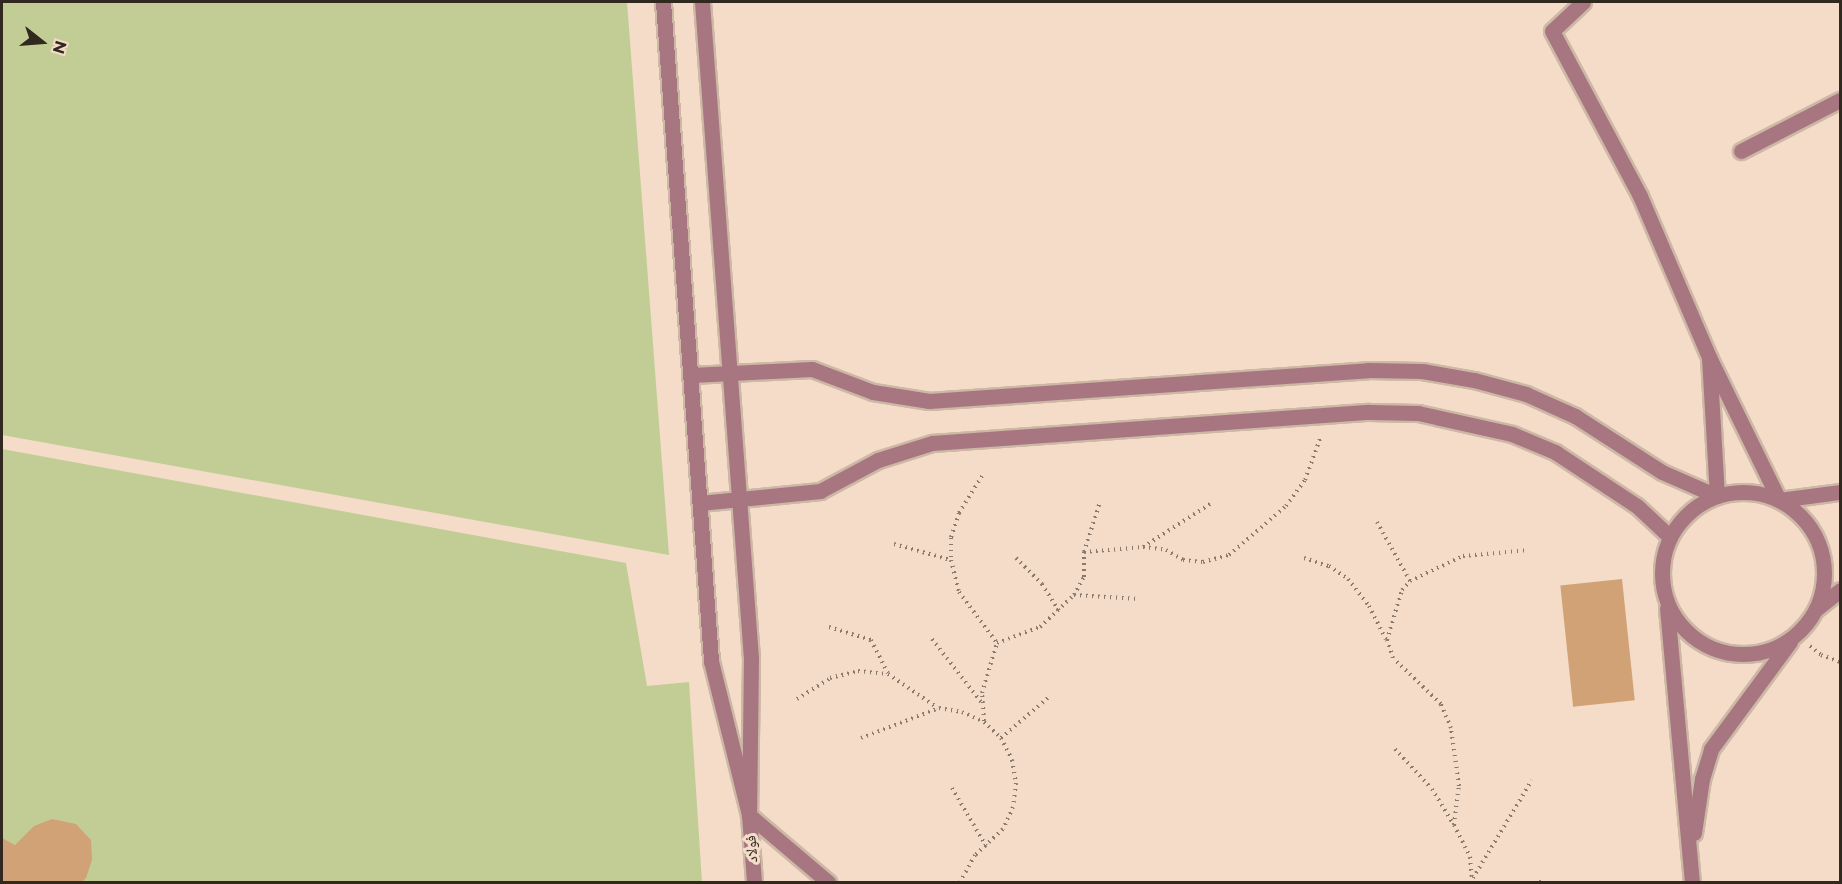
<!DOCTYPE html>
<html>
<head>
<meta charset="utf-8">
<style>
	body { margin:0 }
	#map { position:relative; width:1842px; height:884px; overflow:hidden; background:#f4dcc8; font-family:Montserrat,"Noto Naskh Arabic",sans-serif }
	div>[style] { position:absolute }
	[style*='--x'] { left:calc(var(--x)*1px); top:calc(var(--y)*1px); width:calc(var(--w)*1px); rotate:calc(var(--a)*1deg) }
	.green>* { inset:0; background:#c2cd96 }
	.building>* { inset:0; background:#d1a276; transform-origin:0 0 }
	.path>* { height:4px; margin-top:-2px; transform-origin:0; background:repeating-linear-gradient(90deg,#8a7a6d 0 1.5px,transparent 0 6px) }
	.roads { filter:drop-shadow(2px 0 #cdb8a6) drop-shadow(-2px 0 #cdb8a6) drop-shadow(0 2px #cdb8a6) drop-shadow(0 -2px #cdb8a6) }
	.minor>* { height:15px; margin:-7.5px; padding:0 7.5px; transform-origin:7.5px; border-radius:7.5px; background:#a77680 }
	.minor>.ring { margin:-7.5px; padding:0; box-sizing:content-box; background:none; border:15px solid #a77680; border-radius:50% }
	span { translate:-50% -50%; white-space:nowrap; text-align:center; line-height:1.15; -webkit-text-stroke:6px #f4dcc8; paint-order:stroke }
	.street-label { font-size:15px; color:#312820 }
	.frame { position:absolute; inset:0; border:3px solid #312820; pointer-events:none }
	.north { position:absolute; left:12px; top:12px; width:60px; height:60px; -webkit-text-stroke:4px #f4dcc8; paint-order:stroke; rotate:107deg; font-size:16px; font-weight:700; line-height:24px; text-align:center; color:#312820 }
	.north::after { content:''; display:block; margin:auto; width:21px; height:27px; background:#312820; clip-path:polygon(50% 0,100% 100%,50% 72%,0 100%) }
</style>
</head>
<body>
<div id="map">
	<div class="green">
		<div style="clip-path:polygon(2px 2px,627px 2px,669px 555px,2px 435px)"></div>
		<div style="clip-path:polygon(2px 449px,626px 563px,647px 686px,689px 682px,702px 882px,2px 882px)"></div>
	</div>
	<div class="building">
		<div style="left:1622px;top:579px;width:122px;height:62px;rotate:84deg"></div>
		<div style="clip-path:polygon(52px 819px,76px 824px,91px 840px,92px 860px,86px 878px,82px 882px,2px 882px,2px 838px,15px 845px,34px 826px)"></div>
	</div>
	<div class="path">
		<div style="--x:982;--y:476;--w:44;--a:121.9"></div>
		<div style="--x:959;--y:513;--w:26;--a:108"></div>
		<div style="--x:951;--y:538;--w:22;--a:90"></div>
		<div style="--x:951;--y:560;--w:33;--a:76"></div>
		<div style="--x:959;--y:592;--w:64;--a:53.3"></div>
		<div style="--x:1377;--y:522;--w:68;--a:60.8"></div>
		<div style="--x:894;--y:544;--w:59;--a:15.7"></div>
		<div style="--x:1143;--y:547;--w:23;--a:7"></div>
		<div style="--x:1166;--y:550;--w:20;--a:30"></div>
		<div style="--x:1183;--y:560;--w:20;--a:6"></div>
		<div style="--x:1203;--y:562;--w:27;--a:-15"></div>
		<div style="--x:1229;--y:555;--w:75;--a:-40.7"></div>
		<div style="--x:1286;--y:506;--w:32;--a:-54"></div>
		<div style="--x:1305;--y:480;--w:47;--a:-70"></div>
		<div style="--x:1084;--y:552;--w:59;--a:-4.8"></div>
		<div style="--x:1143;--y:547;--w:83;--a:-32.7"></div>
		<div style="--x:1016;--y:558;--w:37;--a:45"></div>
		<div style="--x:1042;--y:584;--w:32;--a:58"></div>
		<div style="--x:1304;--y:558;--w:26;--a:18"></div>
		<div style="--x:1329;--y:566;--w:23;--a:34"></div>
		<div style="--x:1348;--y:579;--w:34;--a:52"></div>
		<div style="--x:1369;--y:606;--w:37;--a:63"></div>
		<div style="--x:1074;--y:595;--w:64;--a:3.6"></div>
		<div style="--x:829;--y:627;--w:44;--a:17.2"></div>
		<div style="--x:871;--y:640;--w:37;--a:63"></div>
		<div style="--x:932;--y:639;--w:80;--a:52.1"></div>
		<div style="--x:1810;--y:646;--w:14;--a:39"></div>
		<div style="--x:1821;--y:655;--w:20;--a:20"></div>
		<div style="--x:797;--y:699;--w:39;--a:-32"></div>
		<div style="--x:830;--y:678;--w:29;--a:-14"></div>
		<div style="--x:858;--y:671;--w:30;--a:6"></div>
		<div style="--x:888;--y:674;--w:60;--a:34.2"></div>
		<div style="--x:984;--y:721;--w:28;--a:-94"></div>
		<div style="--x:982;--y:693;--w:52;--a:-73.3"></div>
		<div style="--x:997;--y:643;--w:46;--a:-20.4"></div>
		<div style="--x:1040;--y:627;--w:47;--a:-43.3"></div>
		<div style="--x:1074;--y:595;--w:21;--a:-61"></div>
		<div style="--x:1084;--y:577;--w:25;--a:-90"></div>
		<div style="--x:1084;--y:552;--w:52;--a:-72.3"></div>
		<div style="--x:861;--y:738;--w:84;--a:-21"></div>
		<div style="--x:939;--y:708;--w:23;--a:10"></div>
		<div style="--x:962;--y:712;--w:24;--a:24"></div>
		<div style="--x:984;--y:722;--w:23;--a:43"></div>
		<div style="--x:1001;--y:738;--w:25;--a:63"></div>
		<div style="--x:1012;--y:760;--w:23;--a:80"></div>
		<div style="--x:1016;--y:783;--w:24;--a:97"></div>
		<div style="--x:1013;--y:807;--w:24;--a:114"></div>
		<div style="--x:1003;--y:829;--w:38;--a:137"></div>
		<div style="--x:975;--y:855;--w:31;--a:119"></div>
		<div style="--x:1001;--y:738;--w:63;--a:-40.5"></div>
		<div style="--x:1395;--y:749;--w:54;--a:47.2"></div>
		<div style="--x:1432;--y:789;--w:42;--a:58.6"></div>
		<div style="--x:1454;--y:825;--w:36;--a:63"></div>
		<div style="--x:1470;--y:857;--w:25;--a:85"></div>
		<div style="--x:952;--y:788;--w:67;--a:59.6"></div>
		<div style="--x:1454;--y:825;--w:39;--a:-83"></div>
		<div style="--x:1459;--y:786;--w:59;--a:-97.9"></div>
		<div style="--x:1451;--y:728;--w:26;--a:-113"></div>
		<div style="--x:1441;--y:704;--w:66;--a:-136.2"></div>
		<div style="--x:1393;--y:658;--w:19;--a:-108"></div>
		<div style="--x:1387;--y:640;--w:52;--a:-73.3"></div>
		<div style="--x:1402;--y:590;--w:12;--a:-48"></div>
		<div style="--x:1410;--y:581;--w:59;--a:-25.3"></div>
		<div style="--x:1463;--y:556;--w:65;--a:-5.3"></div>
		<div style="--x:1473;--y:878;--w:114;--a:-59"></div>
		<div style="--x:1540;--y:882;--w:2;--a:-27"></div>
	</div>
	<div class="roads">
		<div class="minor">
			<div style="--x:663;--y:2;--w:661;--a:85.83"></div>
			<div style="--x:711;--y:661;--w:159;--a:76.1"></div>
			<div style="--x:749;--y:815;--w:104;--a:40.3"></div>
			<div style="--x:702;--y:2;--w:658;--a:85.73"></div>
			<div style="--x:751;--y:658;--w:157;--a:90.7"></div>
			<div style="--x:749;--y:815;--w:67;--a:85.7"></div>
			<div style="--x:1583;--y:2;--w:42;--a:136.9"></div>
			<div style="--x:1552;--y:31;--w:187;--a:61.9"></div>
			<div style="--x:1640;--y:196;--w:175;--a:66.8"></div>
			<div style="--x:1709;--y:357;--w:159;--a:63.9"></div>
			<div style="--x:1779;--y:500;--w:62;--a:-7.5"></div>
			<div style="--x:1741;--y:151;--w:111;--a:-27.3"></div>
			<div style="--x:691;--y:375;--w:121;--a:-2.8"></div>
			<div style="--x:812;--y:369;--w:65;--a:20.7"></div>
			<div style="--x:873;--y:392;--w:57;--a:9.1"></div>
			<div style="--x:929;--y:401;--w:440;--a:-4"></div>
			<div style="--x:1368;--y:370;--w:54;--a:1.1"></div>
			<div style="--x:1422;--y:371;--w:53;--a:9.8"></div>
			<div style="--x:1474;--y:380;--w:54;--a:15.1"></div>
			<div style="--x:1526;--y:394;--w:54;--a:24.2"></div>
			<div style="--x:1575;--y:416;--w:103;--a:32.8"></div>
			<div style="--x:1662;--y:472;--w:60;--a:23.6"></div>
			<div style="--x:1717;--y:496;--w:139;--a:-93.3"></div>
			<div class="ring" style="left:1662px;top:492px;width:147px;height:147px"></div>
			<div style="--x:700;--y:503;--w:121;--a:-5.7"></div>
			<div style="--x:820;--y:491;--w:66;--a:-28.1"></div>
			<div style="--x:878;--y:460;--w:57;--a:-17.5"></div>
			<div style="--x:932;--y:443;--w:438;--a:-4.1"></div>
			<div style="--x:1369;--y:412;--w:49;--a:1.2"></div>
			<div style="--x:1418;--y:413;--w:96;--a:12.6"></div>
			<div style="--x:1512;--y:434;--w:47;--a:22.7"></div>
			<div style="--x:1555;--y:452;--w:98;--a:33.4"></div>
			<div style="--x:1637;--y:506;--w:45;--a:43.2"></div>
			<div style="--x:1667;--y:608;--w:275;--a:84.8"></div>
			<div style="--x:1816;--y:609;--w:31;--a:-38"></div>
			<div style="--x:1694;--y:833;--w:55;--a:-81.6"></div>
			<div style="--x:1702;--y:779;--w:31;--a:-73"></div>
			<div style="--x:1711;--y:749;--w:133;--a:-53.6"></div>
		</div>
	</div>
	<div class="street-label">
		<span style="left:751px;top:849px;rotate:-94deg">فولاد</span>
	</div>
	<div class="frame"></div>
	<div class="north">N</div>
</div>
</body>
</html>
